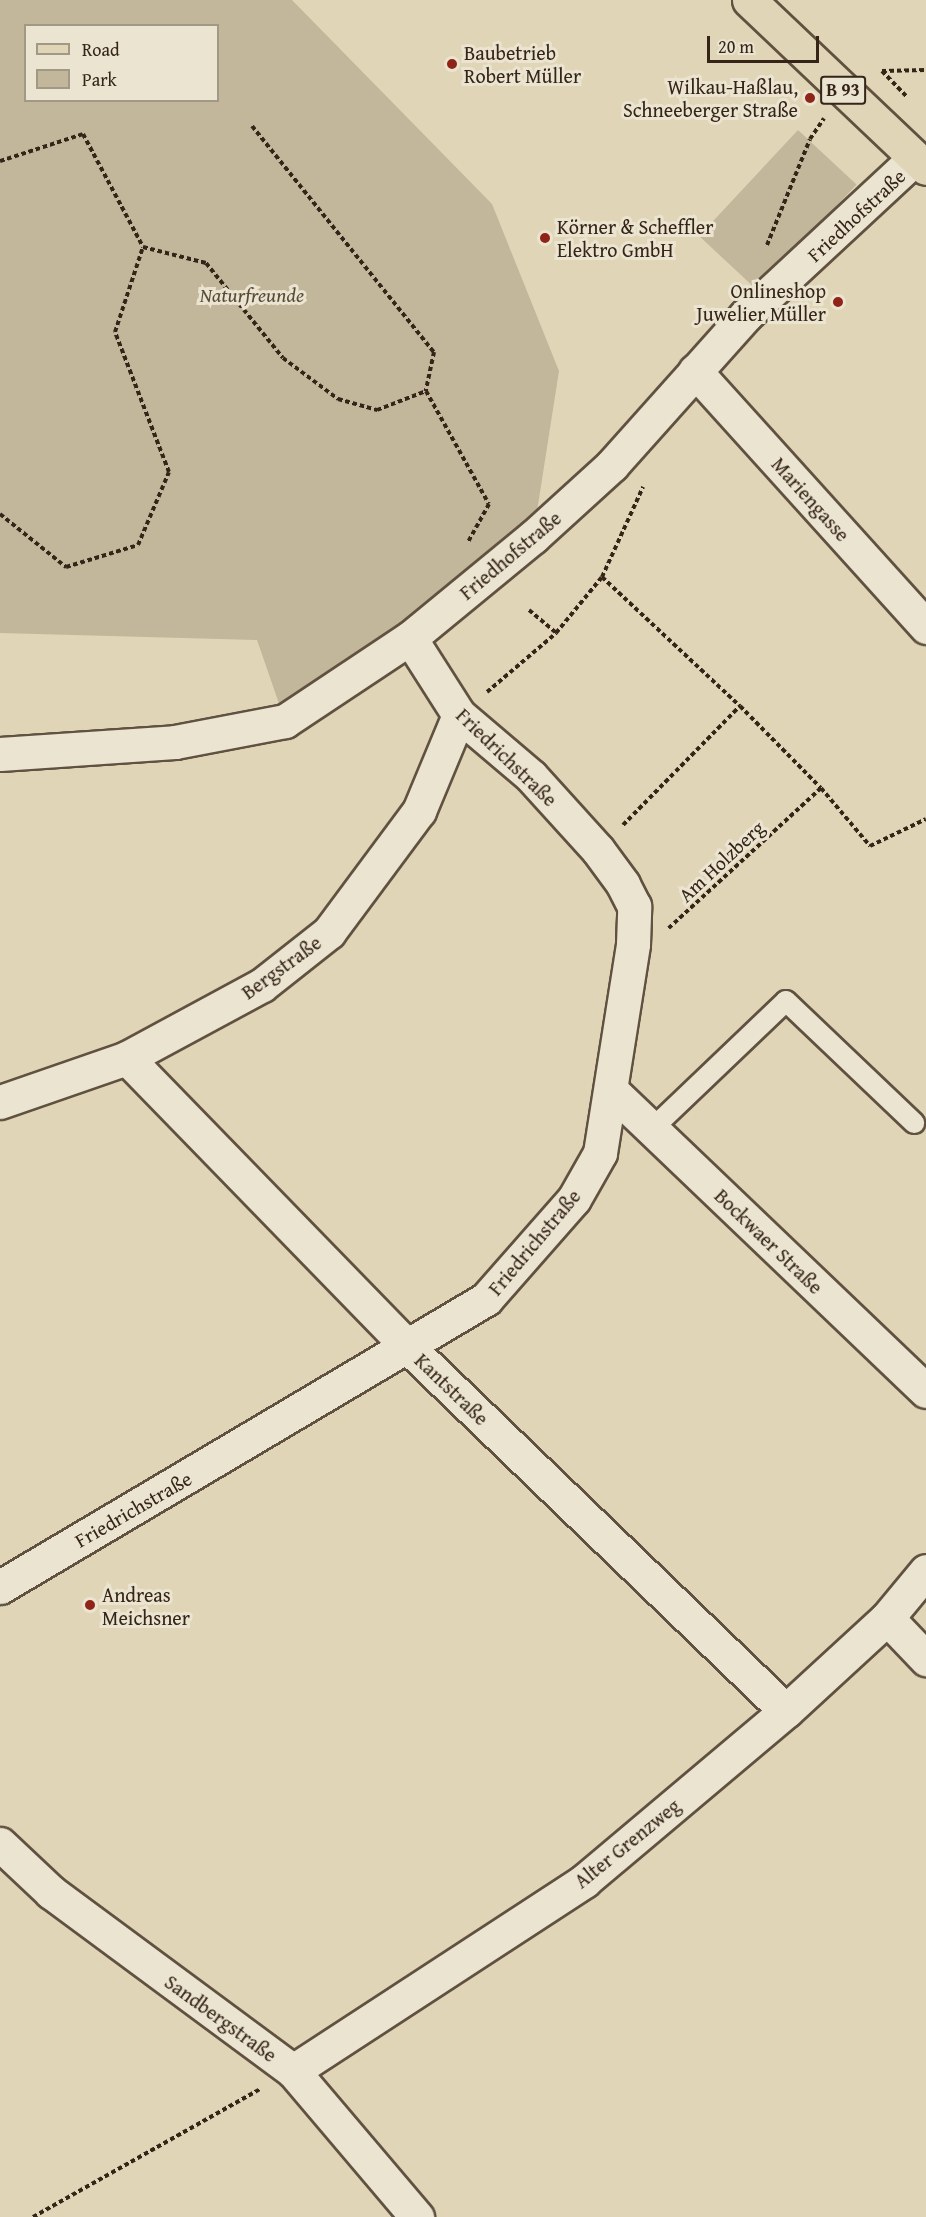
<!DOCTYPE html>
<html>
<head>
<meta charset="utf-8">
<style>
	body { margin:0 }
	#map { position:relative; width:926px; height:2217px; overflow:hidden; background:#e0d5b6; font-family:"Gentium Book Plus",serif }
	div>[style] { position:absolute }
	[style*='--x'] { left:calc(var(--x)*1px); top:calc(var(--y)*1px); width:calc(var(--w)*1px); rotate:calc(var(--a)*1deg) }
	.green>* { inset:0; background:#c3b79b; transform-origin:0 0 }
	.path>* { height:4px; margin-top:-2px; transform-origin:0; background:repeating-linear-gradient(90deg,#352518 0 4.5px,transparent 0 7.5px) }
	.roads { filter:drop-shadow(2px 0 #605140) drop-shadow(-2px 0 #605140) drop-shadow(0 2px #605140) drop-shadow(0 -2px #605140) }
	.service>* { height:20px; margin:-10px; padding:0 10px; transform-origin:10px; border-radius:10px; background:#ebe4d0 }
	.minor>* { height:33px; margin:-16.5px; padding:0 16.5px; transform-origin:16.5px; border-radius:16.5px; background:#ebe4d0 }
	.primary>* { height:33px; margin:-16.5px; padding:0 16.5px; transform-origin:16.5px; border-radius:16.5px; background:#e0d5b6 }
	.dots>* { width:16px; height:16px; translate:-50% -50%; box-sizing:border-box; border:3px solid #ebe4d0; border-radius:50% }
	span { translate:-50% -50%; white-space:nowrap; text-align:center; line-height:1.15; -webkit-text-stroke:6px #ebe4d0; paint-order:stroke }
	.shield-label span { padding:2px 4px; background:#ebe4d0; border:2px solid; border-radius:4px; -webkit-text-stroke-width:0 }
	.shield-label { font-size:18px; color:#352518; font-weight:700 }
	.poi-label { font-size:20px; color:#352518 }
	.left { translate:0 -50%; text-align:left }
	.right { translate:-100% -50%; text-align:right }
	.street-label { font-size:20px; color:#352518 }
	.park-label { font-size:20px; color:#584a39; font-style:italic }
	.legend { position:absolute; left:24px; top:24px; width:195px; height:78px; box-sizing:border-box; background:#ebe4d0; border:2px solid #a29886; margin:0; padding:8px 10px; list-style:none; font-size:18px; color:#352518 }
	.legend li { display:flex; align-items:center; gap:12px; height:30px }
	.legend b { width:30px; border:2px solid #a29886 }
	.scale { position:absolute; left:707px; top:36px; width:112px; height:27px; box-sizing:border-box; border:3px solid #352518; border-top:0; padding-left:8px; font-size:18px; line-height:21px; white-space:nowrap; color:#352518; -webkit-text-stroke:4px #ebe4d0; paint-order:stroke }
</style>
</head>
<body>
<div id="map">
	<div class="green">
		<div style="clip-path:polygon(evenodd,0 0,292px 0,492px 204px,559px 371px,533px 537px,285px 721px,257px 640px,0 633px,0 0,26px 26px,218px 26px,218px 100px,26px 100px,26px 26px)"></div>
		<div style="left:798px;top:130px;width:80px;height:145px;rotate:43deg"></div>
	</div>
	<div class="path">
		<div style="--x:882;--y:71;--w:37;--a:46"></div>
		<div style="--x:882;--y:71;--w:44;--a:-1.3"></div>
		<div style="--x:252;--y:126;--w:290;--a:51.2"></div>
		<div style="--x:434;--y:352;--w:40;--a:102"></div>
		<div style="--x:0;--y:161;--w:87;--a:-18"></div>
		<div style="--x:83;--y:134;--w:128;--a:62"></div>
		<div style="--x:767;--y:245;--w:114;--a:-67.9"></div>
		<div style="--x:810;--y:139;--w:25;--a:-56"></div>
		<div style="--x:0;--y:514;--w:85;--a:38.8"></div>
		<div style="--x:66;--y:567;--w:75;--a:-17"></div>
		<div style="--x:138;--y:545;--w:79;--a:-67"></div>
		<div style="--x:169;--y:472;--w:150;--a:-111.1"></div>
		<div style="--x:115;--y:332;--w:89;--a:-71.8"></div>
		<div style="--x:143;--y:247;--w:65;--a:14.3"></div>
		<div style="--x:206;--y:263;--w:122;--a:51"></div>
		<div style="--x:283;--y:358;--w:69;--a:36.7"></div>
		<div style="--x:338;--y:399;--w:41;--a:15.8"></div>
		<div style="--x:377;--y:410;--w:53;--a:-21.2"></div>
		<div style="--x:426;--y:391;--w:129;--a:60.9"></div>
		<div style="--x:489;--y:504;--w:43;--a:118.9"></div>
		<div style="--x:602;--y:577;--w:189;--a:43.1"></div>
		<div style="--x:529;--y:610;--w:35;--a:40"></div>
		<div style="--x:487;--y:692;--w:91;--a:-40.5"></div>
		<div style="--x:556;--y:633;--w:72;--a:-50.6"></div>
		<div style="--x:602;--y:577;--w:99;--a:-65.5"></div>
		<div style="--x:821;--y:788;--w:76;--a:49.8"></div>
		<div style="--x:870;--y:846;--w:62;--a:-25.7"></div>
		<div style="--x:623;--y:825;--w:167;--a:-45.5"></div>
		<div style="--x:740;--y:706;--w:115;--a:45.4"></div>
		<div style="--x:821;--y:788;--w:207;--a:137.4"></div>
		<div style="--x:33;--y:2217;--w:261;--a:-29.4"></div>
	</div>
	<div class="roads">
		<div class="service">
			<div style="--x:652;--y:1129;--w:185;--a:-43.7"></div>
			<div style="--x:786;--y:1001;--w:177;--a:43.6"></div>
		</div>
		<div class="minor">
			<div style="--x:695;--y:371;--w:345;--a:47.9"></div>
			<div style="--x:0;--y:754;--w:175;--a:-3.9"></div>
			<div style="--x:175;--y:742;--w:112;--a:-10.8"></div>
			<div style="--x:285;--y:721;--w:150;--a:-33.6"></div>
			<div style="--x:410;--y:638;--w:159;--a:-39.4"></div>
			<div style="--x:533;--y:537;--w:107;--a:-42.3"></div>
			<div style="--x:612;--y:465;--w:200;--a:-48.2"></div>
			<div style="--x:745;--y:316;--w:232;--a:-42.9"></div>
			<div style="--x:127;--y:1058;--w:405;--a:45.8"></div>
			<div style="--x:409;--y:1348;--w:523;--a:43.92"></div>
			<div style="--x:612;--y:1091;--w:434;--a:43.7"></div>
			<div style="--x:0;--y:1102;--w:134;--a:-19.1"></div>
			<div style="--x:127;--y:1058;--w:153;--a:-28.4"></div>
			<div style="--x:262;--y:985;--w:85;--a:-38.3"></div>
			<div style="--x:329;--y:932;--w:151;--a:-53.4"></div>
			<div style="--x:419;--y:811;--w:104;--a:-67.4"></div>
			<div style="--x:0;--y:1587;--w:565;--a:-30.65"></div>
			<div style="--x:486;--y:1299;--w:133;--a:-48.7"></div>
			<div style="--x:574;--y:1199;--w:53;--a:-60.5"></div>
			<div style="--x:600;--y:1153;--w:212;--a:-81"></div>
			<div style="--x:633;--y:944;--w:38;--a:-88"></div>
			<div style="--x:634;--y:906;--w:25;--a:-117"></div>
			<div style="--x:623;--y:884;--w:42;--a:-126.3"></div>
			<div style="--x:598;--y:850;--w:100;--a:-132.2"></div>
			<div style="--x:531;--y:776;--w:94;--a:-139.7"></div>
			<div style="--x:459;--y:715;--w:91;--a:-122.5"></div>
			<div style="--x:887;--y:1618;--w:57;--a:46.4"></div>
			<div style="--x:0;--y:1844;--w:70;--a:43.3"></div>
			<div style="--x:51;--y:1892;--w:301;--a:36.5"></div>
			<div style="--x:293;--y:2071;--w:192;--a:49.7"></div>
			<div style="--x:293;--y:2071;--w:348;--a:-33.1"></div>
			<div style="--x:584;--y:1881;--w:264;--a:-40.1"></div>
			<div style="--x:786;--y:1711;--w:137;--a:-42.6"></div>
			<div style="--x:887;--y:1618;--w:61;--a:-50.3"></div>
		</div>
		<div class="primary">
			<div style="--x:749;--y:0;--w:244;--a:43.5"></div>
		</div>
	</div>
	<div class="dots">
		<div style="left:452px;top:64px;background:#8f2418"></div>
		<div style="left:810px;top:98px;background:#8f2418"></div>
		<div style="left:545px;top:238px;background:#8f2418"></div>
		<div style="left:838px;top:302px;background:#8f2418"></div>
		<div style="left:90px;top:1605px;background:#8f2418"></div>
	</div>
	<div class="shield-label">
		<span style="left:843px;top:90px">B 93</span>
	</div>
	<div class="poi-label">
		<span class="left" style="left:464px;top:64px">Baubetrieb<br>Robert Müller</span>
		<span class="right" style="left:798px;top:98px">Wilkau-Haßlau,<br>Schneeberger Straße</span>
		<span class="left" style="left:557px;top:238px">Körner &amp; Scheffler<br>Elektro GmbH</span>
		<span class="right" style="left:826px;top:302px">Onlineshop<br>Juwelier Müller</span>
		<span class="left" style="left:102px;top:1606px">Andreas<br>Meichsner</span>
	</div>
	<div class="street-label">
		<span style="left:856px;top:215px;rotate:-43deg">Friedhofstraße</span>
		<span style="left:811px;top:499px;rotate:48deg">Mariengasse</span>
		<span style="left:510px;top:555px;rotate:-40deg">Friedhofstraße</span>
		<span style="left:507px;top:757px;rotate:44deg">Friedrichstraße</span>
		<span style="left:721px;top:861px;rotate:-43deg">Am Holzberg</span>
		<span style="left:281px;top:967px;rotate:-36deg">Bergstraße</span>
		<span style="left:769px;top:1241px;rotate:44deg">Bockwaer Straße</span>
		<span style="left:534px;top:1242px;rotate:-50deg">Friedrichstraße</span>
		<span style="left:452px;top:1389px;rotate:44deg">Kantstraße</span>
		<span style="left:133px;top:1509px;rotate:-30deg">Friedrichstraße</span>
		<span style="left:627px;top:1843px;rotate:-39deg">Alter Grenzweg</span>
		<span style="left:221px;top:2018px;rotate:36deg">Sandbergstraße</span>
	</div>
	<div class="park-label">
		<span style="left:252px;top:294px">Naturfreunde</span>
	</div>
	<ul class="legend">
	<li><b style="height:8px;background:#e0d5b6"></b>Road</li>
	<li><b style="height:16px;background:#c3b79b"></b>Park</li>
	</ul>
	<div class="scale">20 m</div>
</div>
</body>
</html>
